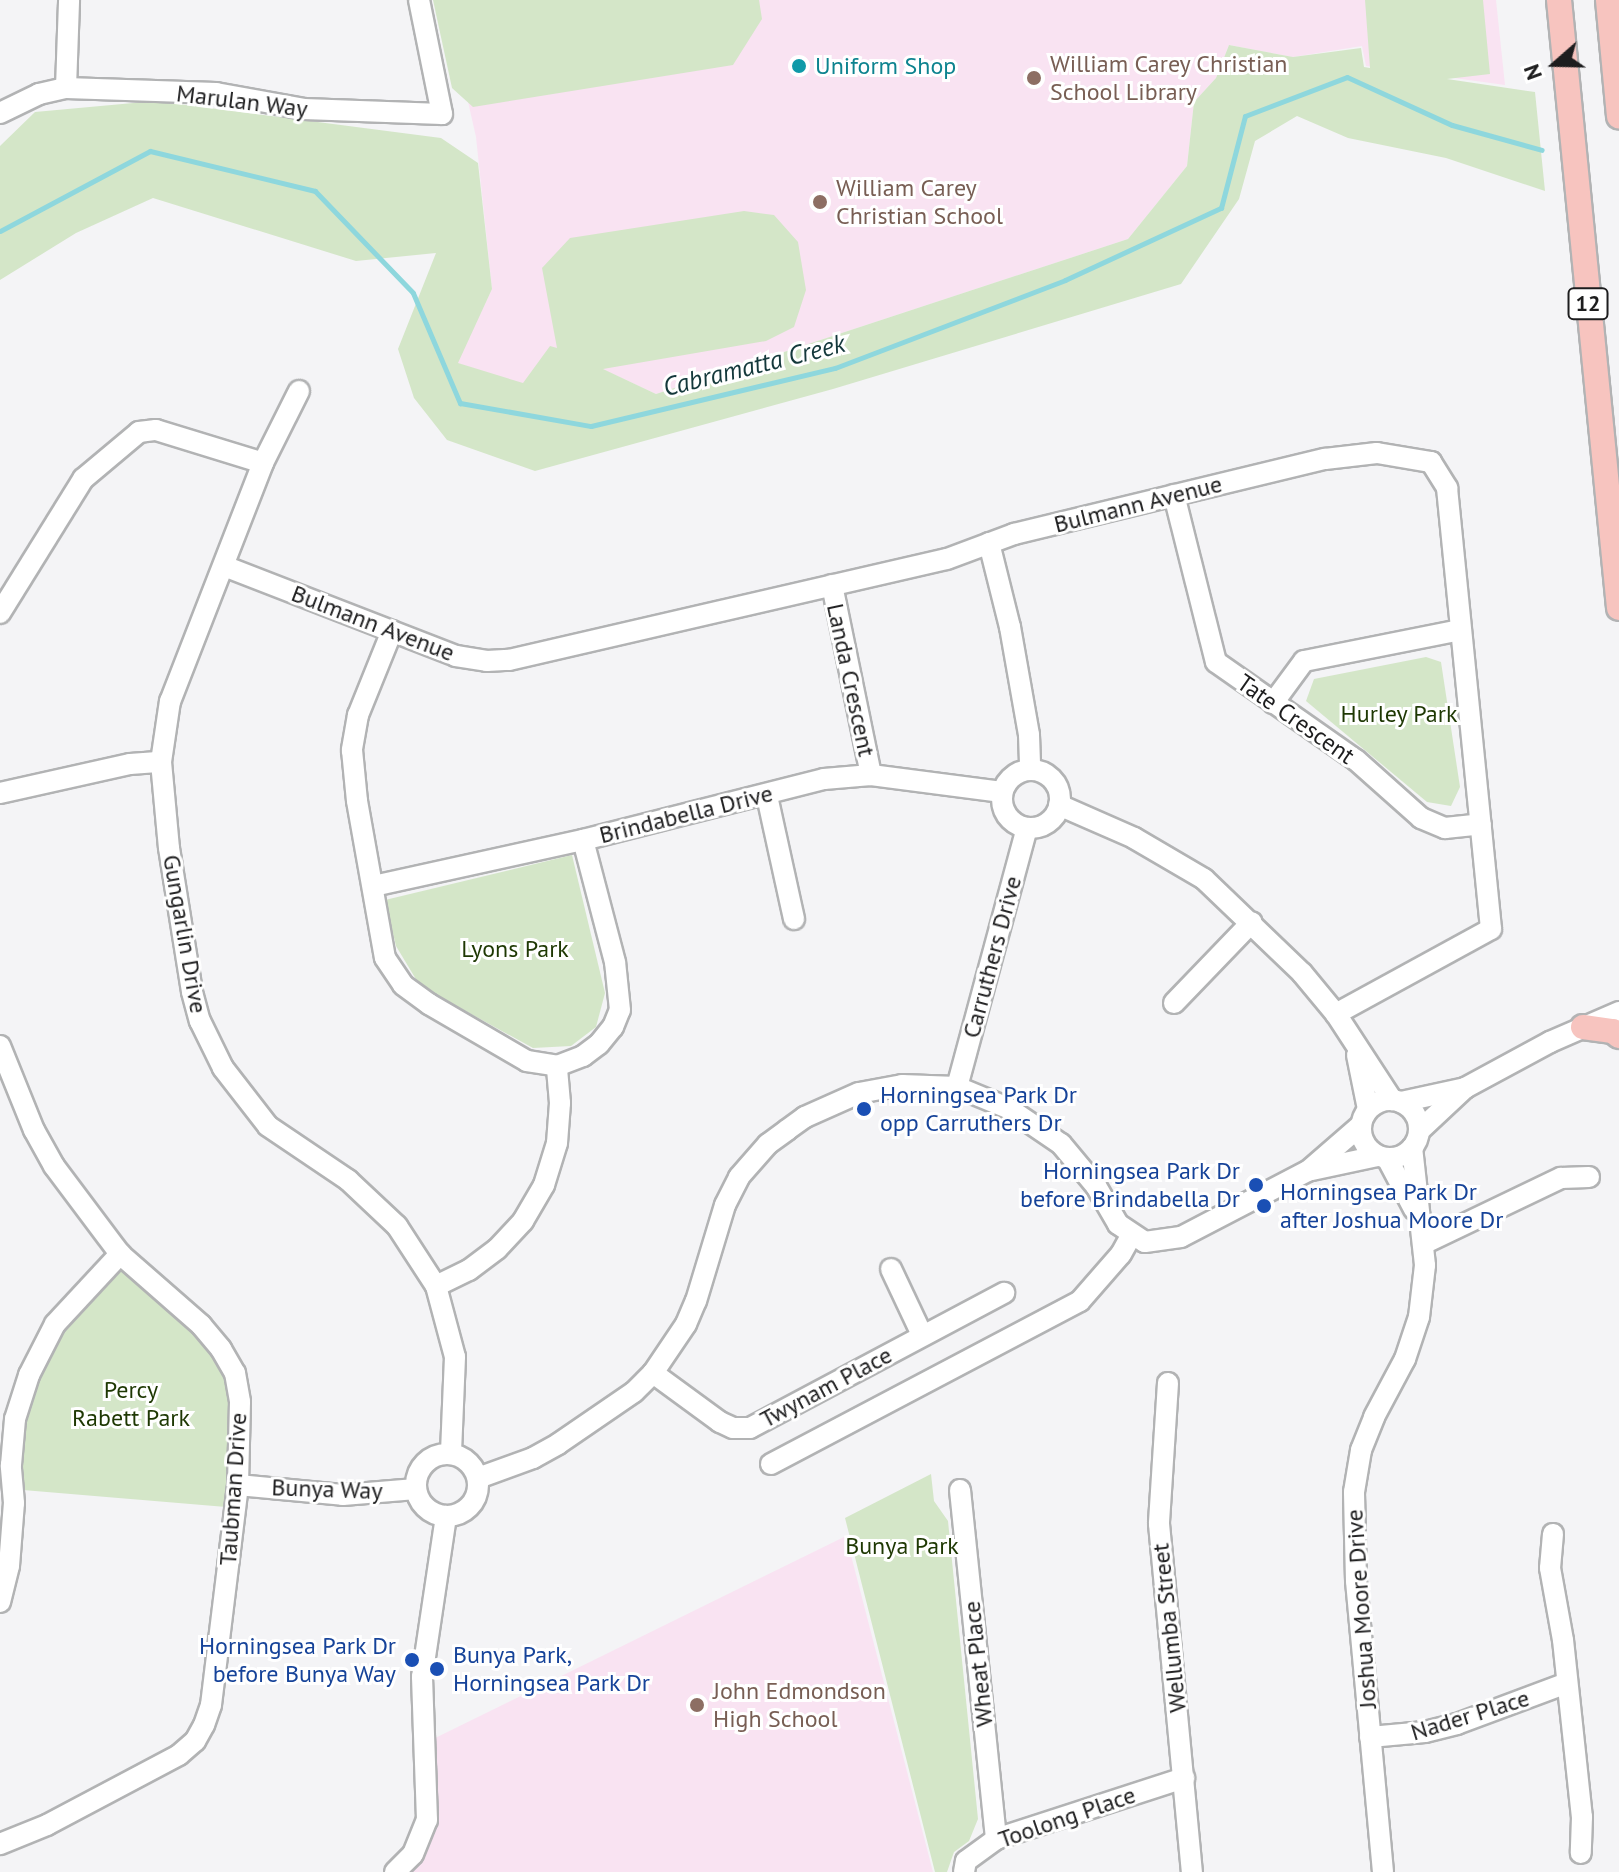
<!DOCTYPE html>
<html>
<head>
<meta charset="utf-8">
<style>
	body { margin:0 }
	#map { position:relative; width:1619px; height:1872px; overflow:hidden; background:#f4f4f6; font-family:"PT Sans",sans-serif }
	div>[style] { position:absolute }
	[style*='--x'] { left:calc(var(--x)*1px); top:calc(var(--y)*1px); width:calc(var(--w)*1px); rotate:calc(var(--a)*1deg) }
	.education>* { inset:0; background:#f9e3f2 }
	.green>* { inset:0; background:#d4e6c8 }
	.stream>* { height:5px; margin:-2.5px; padding:0 2.5px; transform-origin:2.5px; border-radius:2.5px; background:#8ed7dd }
	.roads { filter:drop-shadow(2px 0 #b2b3b4) drop-shadow(-2px 0 #b2b3b4) drop-shadow(0 2px #b2b3b4) drop-shadow(0 -2px #b2b3b4) }
	.minor>* { height:20px; margin:-10px; padding:0 10px; transform-origin:10px; border-radius:10px; background:#fff }
	.minor>.ring { margin:-10px; padding:0; box-sizing:content-box; background:none; border:20px solid #fff; border-radius:50% }
	.major>* { height:24px; margin:-12px; padding:0 12px; transform-origin:12px; border-radius:12px; background:#f7c4bf }
	.dots>* { width:22px; height:22px; translate:-50% -50%; box-sizing:border-box; border:4px solid #fff; border-radius:50% }
	span { translate:-50% -50%; white-space:nowrap; text-align:center; line-height:1.15; -webkit-text-stroke:6px #fff; paint-order:stroke }
	.shield-label span { padding:2px 6px; background:#fff; border:2px solid; border-radius:6px; -webkit-text-stroke-width:0 }
	.shield-label { font-size:22px; color:#1d1d1e; font-weight:700 }
	.education-label { font-size:24px; color:#785e54 }
	.left { translate:0 -50%; text-align:left }
	.culture-label { font-size:24px; color:#0d838f }
	.street-label { font-size:24px; color:#1d1d1e }
	.park-label { font-size:24px; color:#1e3803 }
	.transit-label { font-size:24px; color:#164399 }
	.right { translate:-100% -50%; text-align:right }
	.water-label { font-size:26px; color:#14383b; font-style:italic }
	.north { position:absolute; left:1515px; top:24px; width:80px; height:80px; -webkit-text-stroke:6px #fff; paint-order:stroke; rotate:250deg; font-size:22px; font-weight:700; line-height:32px; text-align:center; color:#1d1d1e }
	.north::after { content:''; display:block; margin:auto; width:28px; height:36px; background:#1d1d1e; clip-path:polygon(50% 0,100% 100%,50% 72%,0 100%) }
</style>
</head>
<body>
<div id="map">
	<div class="education">
		<div style="clip-path:polygon(445px 0,1496px 0,1505px 85px,1366px 66px,1362px 46px,1293px 57px,1229px 45px,1216px 78px,1194px 102px,1187px 166px,1128px 239px,656px 394px,613px 374px,523px 384px,457px 363px,492px 289px,476px 137px)"></div>
		<div style="clip-path:polygon(846px 1536px,933px 1872px,395px 1872px,422px 1838px,425px 1743px)"></div>
	</div>
	<div class="green">
		<div style="clip-path:polygon(433px 0,759px 0,762px 19px,733px 65px,473px 107px,452px 88px)"></div>
		<div style="clip-path:polygon(1365px 0,1483px 0,1490px 74px,1447px 79px,1535px 92px,1545px 191px,1446px 158px,1348px 138px,1297px 116px,1255px 141px,1239px 199px,1181px 284px,833px 389px,535px 471px,447px 440px,414px 398px,398px 349px,436px 253px,356px 261px,153px 198px,76px 233px,0 280px,0 146px,35px 112px,155px 101px,441px 138px,478px 163px,492px 289px,458px 363px,523px 383px,550px 346px,557px 348px,542px 268px,570px 238px,744px 211px,774px 215px,798px 242px,806px 290px,794px 327px,766px 341px,603px 369px,656px 394px,1128px 239px,1187px 166px,1194px 102px,1216px 78px,1229px 45px,1293px 57px,1361px 48px,1364px 67px,1370px 68px)"></div>
		<div style="clip-path:polygon(1426px 657px,1441px 662px,1460px 787px,1451px 806px,1427px 802px,1306px 701px,1314px 679px)"></div>
		<div style="clip-path:polygon(572px 855px,605px 993px,596px 1027px,571px 1046px,533px 1048px,420px 986px,396px 946px,385px 900px)"></div>
		<div style="clip-path:polygon(120px 1263px,192px 1327px,224px 1374px,233px 1425px,226px 1507px,23px 1490px,23px 1422px,38px 1375px,59px 1337px)"></div>
		<div style="clip-path:polygon(931px 1474px,934px 1501px,948px 1521px,978px 1819px,969px 1841px,954px 1852px,947px 1872px,935px 1872px,845px 1518px)"></div>
	</div>
	<div class="stream">
		<div style="--x:0;--y:231;--w:170;--a:-28.1"></div>
		<div style="--x:150;--y:151;--w:170;--a:13.6"></div>
		<div style="--x:315;--y:191;--w:141;--a:46.1"></div>
		<div style="--x:413;--y:293;--w:120;--a:66.9"></div>
		<div style="--x:460;--y:403;--w:133;--a:10"></div>
		<div style="--x:591;--y:426;--w:251;--a:-13.4"></div>
		<div style="--x:835;--y:368;--w:246;--a:-20.9"></div>
		<div style="--x:1065;--y:280;--w:172;--a:-24.8"></div>
		<div style="--x:1221;--y:208;--w:95;--a:-75.4"></div>
		<div style="--x:1245;--y:116;--w:109;--a:-20.9"></div>
		<div style="--x:1347;--y:77;--w:115;--a:24.6"></div>
		<div style="--x:1452;--y:125;--w:93;--a:15.5"></div>
	</div>
	<div class="roads">
		<div class="minor">
			<div style="--x:66;--y:88;--w:88;--a:-88"></div>
			<div style="--x:0;--y:113;--w:43;--a:-26"></div>
			<div style="--x:39;--y:94;--w:28;--a:-13"></div>
			<div style="--x:66;--y:88;--w:150;--a:1.9"></div>
			<div style="--x:216;--y:93;--w:89;--a:10.3"></div>
			<div style="--x:304;--y:109;--w:138;--a:2.1"></div>
			<div style="--x:442;--y:114;--w:116;--a:-101.4"></div>
			<div style="--x:299;--y:391;--w:80;--a:116.6"></div>
			<div style="--x:263;--y:463;--w:256;--a:111.3"></div>
			<div style="--x:170;--y:701;--w:62;--a:98.4"></div>
			<div style="--x:161;--y:762;--w:86;--a:84.7"></div>
			<div style="--x:169;--y:848;--w:146;--a:80.9"></div>
			<div style="--x:192;--y:992;--w:30;--a:75"></div>
			<div style="--x:200;--y:1021;--w:52;--a:63.9"></div>
			<div style="--x:223;--y:1068;--w:73;--a:52.2"></div>
			<div style="--x:268;--y:1126;--w:97;--a:34"></div>
			<div style="--x:348;--y:1180;--w:67;--a:43.2"></div>
			<div style="--x:397;--y:1226;--w:72;--a:57"></div>
			<div style="--x:436;--y:1286;--w:73;--a:75"></div>
			<div style="--x:455;--y:1357;--w:96;--a:92.4"></div>
			<div style="--x:1174;--y:495;--w:172;--a:75.9"></div>
			<div style="--x:1216;--y:662;--w:171;--a:35"></div>
			<div style="--x:1356;--y:760;--w:87;--a:41.7"></div>
			<div style="--x:1421;--y:818;--w:26;--a:23"></div>
			<div style="--x:1445;--y:828;--w:36;--a:-6"></div>
			<div style="--x:989;--y:543;--w:87;--a:76"></div>
			<div style="--x:1010;--y:627;--w:110;--a:80"></div>
			<div style="--x:1029;--y:735;--w:34;--a:88"></div>
			<div style="--x:224;--y:566;--w:249;--a:21.2"></div>
			<div style="--x:456;--y:656;--w:31;--a:9"></div>
			<div style="--x:487;--y:661;--w:22;--a:-3"></div>
			<div style="--x:509;--y:660;--w:449;--a:-13"></div>
			<div style="--x:947;--y:559;--w:72;--a:-20.5"></div>
			<div style="--x:1014;--y:534;--w:320;--a:-13.6"></div>
			<div style="--x:1325;--y:459;--w:52;--a:-6.6"></div>
			<div style="--x:1377;--y:453;--w:55;--a:9.5"></div>
			<div style="--x:1431;--y:462;--w:31;--a:58"></div>
			<div style="--x:1447;--y:488;--w:443;--a:84.3"></div>
			<div style="--x:1491;--y:929;--w:177;--a:151.3"></div>
			<div style="--x:832;--y:585;--w:194;--a:78.4"></div>
			<div style="--x:0;--y:613;--w:158;--a:-58.2"></div>
			<div style="--x:83;--y:479;--w:73;--a:-40"></div>
			<div style="--x:139;--y:432;--w:17;--a:-7"></div>
			<div style="--x:156;--y:430;--w:112;--a:17.1"></div>
			<div style="--x:392;--y:631;--w:91;--a:112"></div>
			<div style="--x:358;--y:715;--w:36;--a:100"></div>
			<div style="--x:352;--y:750;--w:51;--a:84.4"></div>
			<div style="--x:357;--y:801;--w:159;--a:79.9"></div>
			<div style="--x:385;--y:958;--w:32;--a:56"></div>
			<div style="--x:403;--y:985;--w:32;--a:36"></div>
			<div style="--x:429;--y:1004;--w:113;--a:30.2"></div>
			<div style="--x:527;--y:1061;--w:30;--a:9"></div>
			<div style="--x:1273;--y:703;--w:52;--a:-53.6"></div>
			<div style="--x:1304;--y:661;--w:159;--a:-11.2"></div>
			<div class="ring" style="left:1002px;top:770px;width:38px;height:38px"></div>
			<div style="--x:0;--y:793;--w:133;--a:-12.6"></div>
			<div style="--x:130;--y:764;--w:31;--a:-4"></div>
			<div style="--x:767;--y:796;--w:126;--a:77.6"></div>
			<div style="--x:1059;--y:805;--w:82;--a:23.7"></div>
			<div style="--x:1134;--y:838;--w:81;--a:30.4"></div>
			<div style="--x:1204;--y:879;--w:136;--a:43.8"></div>
			<div style="--x:1302;--y:973;--w:53;--a:50.3"></div>
			<div style="--x:1336;--y:1014;--w:103;--a:56.9"></div>
			<div style="--x:373;--y:886;--w:215;--a:-12.4"></div>
			<div style="--x:583;--y:840;--w:249;--a:-14.2"></div>
			<div style="--x:824;--y:779;--w:47;--a:-4.9"></div>
			<div style="--x:871;--y:775;--w:132;--a:7.4"></div>
			<div style="--x:1174;--y:1003;--w:112;--a:-46.1"></div>
			<div style="--x:0;--y:1046;--w:91;--a:68"></div>
			<div style="--x:34;--y:1130;--w:41;--a:60.9"></div>
			<div style="--x:54;--y:1166;--w:110;--a:53.1"></div>
			<div style="--x:120;--y:1254;--w:108;--a:41.2"></div>
			<div style="--x:201;--y:1325;--w:31;--a:50"></div>
			<div style="--x:221;--y:1349;--w:28;--a:60"></div>
			<div style="--x:235;--y:1373;--w:29;--a:80"></div>
			<div style="--x:240;--y:1402;--w:83;--a:91.4"></div>
			<div style="--x:238;--y:1485;--w:222;--a:97"></div>
			<div style="--x:211;--y:1705;--w:21;--a:109"></div>
			<div style="--x:204;--y:1725;--w:18;--a:119"></div>
			<div style="--x:195;--y:1741;--w:21;--a:139"></div>
			<div style="--x:179;--y:1755;--w:149;--a:152.1"></div>
			<div style="--x:47;--y:1825;--w:51;--a:158"></div>
			<div style="--x:1357;--y:1055;--w:55;--a:78.5"></div>
			<div style="--x:957;--y:1087;--w:268;--a:-74.9"></div>
			<div class="ring" style="left:1361px;top:1100px;width:38px;height:38px"></div>
			<div style="--x:1401;--y:1102;--w:66;--a:-12.3"></div>
			<div style="--x:1465;--y:1088;--w:97;--a:-28.4"></div>
			<div style="--x:1550;--y:1042;--w:75;--a:-23.5"></div>
			<div style="--x:1419;--y:1131;--w:63;--a:-43.1"></div>
			<div style="--x:1387;--y:1158;--w:58;--a:62.1"></div>
			<div style="--x:1312;--y:1170;--w:67;--a:-12"></div>
			<div style="--x:1423;--y:1244;--w:153;--a:-25.6"></div>
			<div style="--x:1561;--y:1178;--w:28;--a:-2"></div>
			<div style="--x:891;--y:1269;--w:73;--a:64.8"></div>
			<div style="--x:436;--y:1286;--w:37;--a:-26"></div>
			<div style="--x:469;--y:1270;--w:35;--a:-37"></div>
			<div style="--x:497;--y:1249;--w:38;--a:-47"></div>
			<div style="--x:523;--y:1221;--w:42;--a:-59.7"></div>
			<div style="--x:544;--y:1185;--w:44;--a:-72.8"></div>
			<div style="--x:557;--y:1143;--w:40;--a:-85.7"></div>
			<div style="--x:560;--y:1103;--w:37;--a:-95"></div>
			<div style="--x:557;--y:1066;--w:28;--a:-21"></div>
			<div style="--x:583;--y:1056;--w:20;--a:-37"></div>
			<div style="--x:599;--y:1044;--w:22;--a:-51"></div>
			<div style="--x:613;--y:1027;--w:18;--a:-68"></div>
			<div style="--x:620;--y:1010;--w:48;--a:-95.9"></div>
			<div style="--x:615;--y:962;--w:126;--a:-104.7"></div>
			<div style="--x:653;--y:1373;--w:83;--a:36.2"></div>
			<div style="--x:720;--y:1422;--w:14;--a:25"></div>
			<div style="--x:733;--y:1428;--w:17;--a:0"></div>
			<div style="--x:750;--y:1428;--w:288;--a:-28"></div>
			<div style="--x:1168;--y:1383;--w:141;--a:93.7"></div>
			<div style="--x:1159;--y:1524;--w:350;--a:84.6"></div>
			<div class="ring" style="left:416px;top:1454px;width:42px;height:42px"></div>
			<div style="--x:771;--y:1464;--w:349;--a:-27.8"></div>
			<div style="--x:1080;--y:1301;--w:62;--a:-48.9"></div>
			<div style="--x:1121;--y:1254;--w:21;--a:-61"></div>
			<div style="--x:478;--y:1478;--w:59;--a:-20"></div>
			<div style="--x:533;--y:1458;--w:29;--a:-29"></div>
			<div style="--x:558;--y:1444;--w:92;--a:-34.4"></div>
			<div style="--x:634;--y:1392;--w:27;--a:-45"></div>
			<div style="--x:653;--y:1373;--w:59;--a:-56"></div>
			<div style="--x:686;--y:1324;--w:25;--a:-67"></div>
			<div style="--x:696;--y:1301;--w:100;--a:-73.2"></div>
			<div style="--x:725;--y:1205;--w:31;--a:-63"></div>
			<div style="--x:739;--y:1177;--w:44;--a:-48.7"></div>
			<div style="--x:768;--y:1144;--w:24;--a:-36"></div>
			<div style="--x:787;--y:1130;--w:22;--a:-36"></div>
			<div style="--x:805;--y:1117;--w:59;--a:-24"></div>
			<div style="--x:859;--y:1093;--w:44;--a:-10.5"></div>
			<div style="--x:902;--y:1085;--w:55;--a:2.1"></div>
			<div style="--x:957;--y:1087;--w:55;--a:22.4"></div>
			<div style="--x:1008;--y:1108;--w:64;--a:34.2"></div>
			<div style="--x:1061;--y:1144;--w:55;--a:50.2"></div>
			<div style="--x:1096;--y:1186;--w:44;--a:59.9"></div>
			<div style="--x:1118;--y:1224;--w:32;--a:34"></div>
			<div style="--x:1145;--y:1242;--w:36;--a:-8"></div>
			<div style="--x:1181;--y:1237;--w:143;--a:-27.5"></div>
			<div style="--x:1308;--y:1171;--w:69;--a:-40.9"></div>
			<div style="--x:238;--y:1485;--w:105;--a:5.4"></div>
			<div style="--x:343;--y:1495;--w:73;--a:-4.7"></div>
			<div style="--x:960;--y:1490;--w:351;--a:84.1"></div>
			<div style="--x:1553;--y:1534;--w:34;--a:95"></div>
			<div style="--x:1550;--y:1568;--w:73;--a:79.8"></div>
			<div style="--x:1563;--y:1640;--w:178;--a:83.9"></div>
			<div style="--x:1582;--y:1817;--w:36;--a:92"></div>
			<div style="--x:0;--y:1602;--w:37;--a:-76"></div>
			<div style="--x:9;--y:1566;--w:63;--a:-85.5"></div>
			<div style="--x:14;--y:1503;--w:38;--a:-95"></div>
			<div style="--x:11;--y:1465;--w:46;--a:-85"></div>
			<div style="--x:15;--y:1419;--w:46;--a:-72.3"></div>
			<div style="--x:29;--y:1375;--w:57;--a:-63"></div>
			<div style="--x:55;--y:1324;--w:96;--a:-47.1"></div>
			<div style="--x:1370;--y:1737;--w:55;--a:-5.2"></div>
			<div style="--x:1425;--y:1732;--w:33;--a:-14"></div>
			<div style="--x:1457;--y:1724;--w:117;--a:-20.4"></div>
			<div style="--x:395;--y:1872;--w:25;--a:-45"></div>
			<div style="--x:413;--y:1854;--w:37;--a:-68"></div>
			<div style="--x:427;--y:1820;--w:143;--a:-92"></div>
			<div style="--x:422;--y:1677;--w:163;--a:-81.5"></div>
			<div style="--x:964;--y:1872;--w:11;--a:-80"></div>
			<div style="--x:966;--y:1861;--w:37;--a:-36"></div>
			<div style="--x:996;--y:1839;--w:198;--a:-18"></div>
			<div style="--x:1383;--y:1872;--w:292;--a:-95.3"></div>
			<div style="--x:1356;--y:1581;--w:89;--a:-91.3"></div>
			<div style="--x:1354;--y:1492;--w:43;--a:-80.5"></div>
			<div style="--x:1361;--y:1450;--w:35;--a:-68"></div>
			<div style="--x:1374;--y:1417;--w:66;--a:-61.9"></div>
			<div style="--x:1405;--y:1359;--w:44;--a:-71.6"></div>
			<div style="--x:1419;--y:1317;--w:52;--a:-83.4"></div>
			<div style="--x:1425;--y:1265;--w:118;--a:-96.3"></div>
		</div>
		<div class="major">
			<div style="--x:1559;--y:0;--w:611;--a:84.36"></div>
			<div style="--x:1608;--y:0;--w:117;--a:84.6"></div>
			<div style="--x:1583;--y:1027;--w:30;--a:8"></div>
			<div style="--x:1613;--y:1031;--w:8;--a:40"></div>
		</div>
	</div>
	<div class="dots">
		<div style="left:799px;top:66px;background:#0f9aa8"></div>
		<div style="left:1034px;top:78px;background:#8d6e63"></div>
		<div style="left:820px;top:202px;background:#8d6e63"></div>
		<div style="left:864px;top:1109px;background:#1a4fb4"></div>
		<div style="left:1256px;top:1185px;background:#1a4fb4"></div>
		<div style="left:1264px;top:1206px;background:#1a4fb4"></div>
		<div style="left:412px;top:1660px;background:#1a4fb4"></div>
		<div style="left:437px;top:1669px;background:#1a4fb4"></div>
		<div style="left:697px;top:1705px;background:#8d6e63"></div>
	</div>
	<div class="shield-label">
		<span style="left:1588px;top:304px">12</span>
	</div>
	<div class="education-label">
		<span class="left" style="left:1050px;top:78px">William Carey Christian<br>School Library</span>
		<span class="left" style="left:836px;top:202px">William Carey<br>Christian School</span>
		<span class="left" style="left:713px;top:1705px">John Edmondson<br>High School</span>
	</div>
	<div class="culture-label">
		<span class="left" style="left:815px;top:66px">Uniform Shop</span>
	</div>
	<div class="street-label">
		<span style="left:242px;top:101px;rotate:7deg">Marulan Way</span>
		<span style="left:1138px;top:504px;rotate:-14deg">Bulmann Avenue</span>
		<span style="left:373px;top:623px;rotate:21deg">Bulmann Avenue</span>
		<span style="left:851px;top:680px;rotate:78deg">Landa Crescent</span>
		<span style="left:1296px;top:719px;rotate:35deg">Tate Crescent</span>
		<span style="left:686px;top:814px;rotate:-14deg">Brindabella Drive</span>
		<span style="left:185px;top:934px;rotate:80deg">Gungarlin Drive</span>
		<span style="left:992px;top:957px;rotate:-75deg">Carruthers Drive</span>
		<span style="left:826px;top:1387px;rotate:-28deg">Twynam Place</span>
		<span style="left:233px;top:1489px;rotate:-86deg">Taubman Drive</span>
		<span style="left:327px;top:1489px;rotate:2deg">Bunya Way</span>
		<span style="left:1361px;top:1609px;rotate:-94deg">Joshua Moore Drive</span>
		<span style="left:1169px;top:1628px;rotate:-96deg">Wellumba Street</span>
		<span style="left:978px;top:1664px;rotate:-96deg">Wheat Place</span>
		<span style="left:1470px;top:1715px;rotate:-17deg">Nader Place</span>
		<span style="left:1067px;top:1817px;rotate:-19deg">Toolong Place</span>
	</div>
	<div class="park-label">
		<span style="left:1399px;top:714px">Hurley Park</span>
		<span style="left:515px;top:949px">Lyons Park</span>
		<span style="left:131px;top:1404px">Percy<br>Rabett Park</span>
		<span style="left:902px;top:1546px">Bunya Park</span>
	</div>
	<div class="transit-label">
		<span class="left" style="left:880px;top:1109px">Horningsea Park Dr<br>opp Carruthers Dr</span>
		<span class="right" style="left:1240px;top:1185px">Horningsea Park Dr<br>before Brindabella Dr</span>
		<span class="left" style="left:1280px;top:1206px">Horningsea Park Dr<br>after Joshua Moore Dr</span>
		<span class="right" style="left:396px;top:1660px">Horningsea Park Dr<br>before Bunya Way</span>
		<span class="left" style="left:453px;top:1669px">Bunya Park,<br>Horningsea Park Dr</span>
	</div>
	<div class="water-label">
		<span style="left:754px;top:365px;rotate:-14deg">Cabramatta Creek</span>
	</div>
	<div class="north">N</div>
</div>
</body>
</html>
